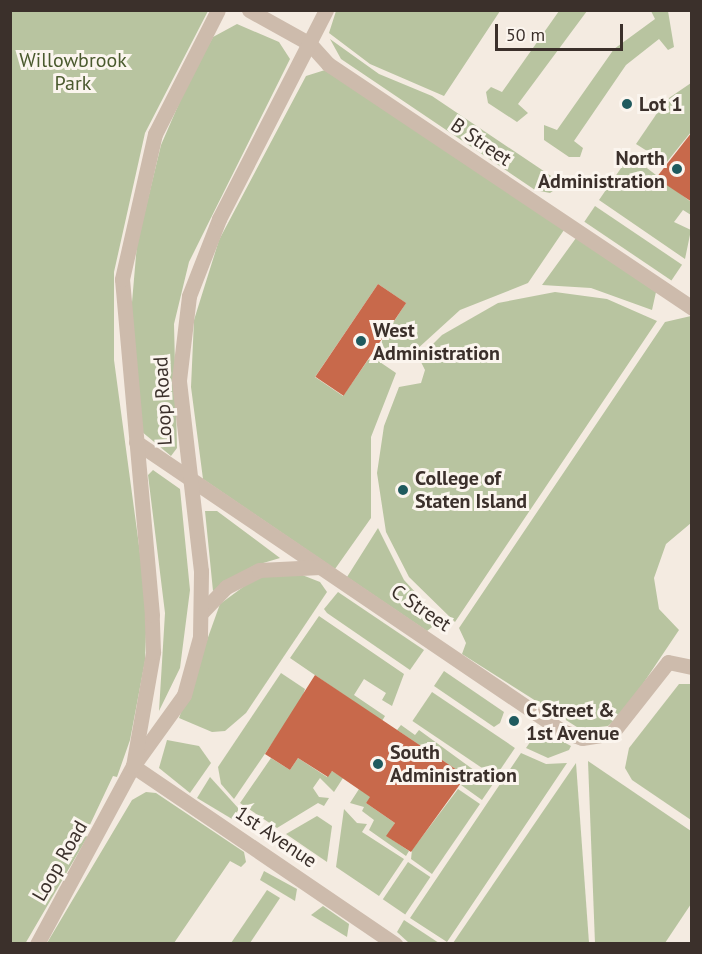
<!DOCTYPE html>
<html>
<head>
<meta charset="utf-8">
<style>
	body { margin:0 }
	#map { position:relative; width:702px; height:954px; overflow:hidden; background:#f4ebe1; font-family:"PT Sans",sans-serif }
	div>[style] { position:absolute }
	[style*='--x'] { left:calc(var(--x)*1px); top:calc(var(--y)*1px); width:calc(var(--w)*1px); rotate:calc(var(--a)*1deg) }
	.green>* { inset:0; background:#b8c4a0; transform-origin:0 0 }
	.building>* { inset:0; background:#c8694b; transform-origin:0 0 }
	.minor>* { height:15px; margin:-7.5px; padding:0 7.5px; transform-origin:7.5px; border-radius:7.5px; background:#cdbbac }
	.dots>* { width:16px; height:16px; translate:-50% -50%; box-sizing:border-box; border:3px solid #fbf5ee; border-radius:50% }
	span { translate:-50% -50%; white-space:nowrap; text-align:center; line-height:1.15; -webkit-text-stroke:6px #fbf5ee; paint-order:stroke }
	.park-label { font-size:20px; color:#4a5a2e }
	.poi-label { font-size:20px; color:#3b302b; font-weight:700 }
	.left { translate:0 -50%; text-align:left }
	.right { translate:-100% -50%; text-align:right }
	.street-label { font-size:20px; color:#3b302b }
	.frame { position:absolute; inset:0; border:12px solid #3b302b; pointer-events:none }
	.scale { position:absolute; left:495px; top:24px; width:128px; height:27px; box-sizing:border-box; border:3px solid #3b302b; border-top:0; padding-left:8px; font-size:18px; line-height:21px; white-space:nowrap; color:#3b302b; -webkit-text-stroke:4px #fbf5ee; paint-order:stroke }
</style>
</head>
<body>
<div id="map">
	<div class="green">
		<div style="clip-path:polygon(10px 11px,208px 11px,145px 133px,114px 272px,114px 360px,147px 605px,145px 661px,130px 740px,117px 777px,113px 776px,87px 831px,77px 838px,88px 836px,25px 944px,10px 943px)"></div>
		<div style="clip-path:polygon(336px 11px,336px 10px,500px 11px,444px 96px,370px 64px,329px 33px)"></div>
		<div style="clip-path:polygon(559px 11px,587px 11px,518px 104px,528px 113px,517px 122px,488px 103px,486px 92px,491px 87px,502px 92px)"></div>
		<div style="clip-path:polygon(651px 11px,668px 11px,674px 47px,668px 50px,659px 39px,626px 65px,574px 141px,583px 148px,580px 157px,569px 157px,544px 140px,544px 125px,557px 130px,614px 49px,655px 19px)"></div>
		<div style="clip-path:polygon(237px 24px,279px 42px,290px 59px,189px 262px,174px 324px,177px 448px,171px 456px,141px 431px,131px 314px,137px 244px,161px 145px,187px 85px,213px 37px)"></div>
		<div style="clip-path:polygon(330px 39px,379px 74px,432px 96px,563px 184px,550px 193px,535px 190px,341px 59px)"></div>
		<div style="clip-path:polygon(325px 70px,564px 230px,528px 283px,460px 310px,404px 361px,382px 346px,382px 340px,406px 303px,378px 284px,315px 377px,343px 396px,368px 360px,374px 358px,396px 373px,371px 437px,371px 518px,335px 569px,203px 479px,191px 387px,194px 320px,219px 240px,306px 76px)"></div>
		<div style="clip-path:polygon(691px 83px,691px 132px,666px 163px,636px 144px,666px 100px)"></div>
		<div style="clip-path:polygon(630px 155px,691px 202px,691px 215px,683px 210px,674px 222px,691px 230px,685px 259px,599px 200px)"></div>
		<div style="left:595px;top:206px;width:105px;height:19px;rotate:34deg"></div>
		<div style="clip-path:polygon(576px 238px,656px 292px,652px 310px,591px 288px,542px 285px)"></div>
		<div style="clip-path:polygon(555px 292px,607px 299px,657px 321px,455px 622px,409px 577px,386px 532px,377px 473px,384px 426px,399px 387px,421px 383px,425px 370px,419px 358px,442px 335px,498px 303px)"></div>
		<div style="clip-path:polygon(691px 316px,691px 523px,666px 544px,654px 578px,659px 609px,679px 630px,624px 712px,608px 726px,580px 729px,462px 654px,466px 643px,459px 628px,665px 322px)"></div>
		<div style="clip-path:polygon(153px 470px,180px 489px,190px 590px,180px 668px,159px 711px,165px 613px,148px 475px)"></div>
		<div style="clip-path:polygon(205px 511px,217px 511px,280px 558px,253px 566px,213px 591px)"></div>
		<div style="clip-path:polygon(378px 528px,404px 580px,441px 620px,427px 631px,347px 577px)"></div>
		<div style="clip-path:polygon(297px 573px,320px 582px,327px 592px,246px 713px,225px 731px,212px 732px,179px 718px,220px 604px,258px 576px)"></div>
		<div style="clip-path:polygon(338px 592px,424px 650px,410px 670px,327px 613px,324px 609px)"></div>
		<div style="clip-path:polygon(319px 616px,404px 674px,392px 706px,382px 700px,386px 693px,364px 679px,354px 695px,385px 716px,382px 721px,290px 658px)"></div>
		<div style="clip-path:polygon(444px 671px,504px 712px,500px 723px,494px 727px,434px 686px)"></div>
		<div style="clip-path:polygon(281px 673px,305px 689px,301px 701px,234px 799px,221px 784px,218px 767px)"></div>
		<div style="clip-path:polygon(679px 684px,691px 684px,691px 820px,632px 780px,625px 768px,629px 748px)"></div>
		<div style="left:432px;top:692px;width:100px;height:35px;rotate:34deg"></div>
		<div style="clip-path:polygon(401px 725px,415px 735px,419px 730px,493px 784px,482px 800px,461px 785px,466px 776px,397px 730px)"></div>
		<div style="clip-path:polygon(539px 729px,571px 746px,569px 750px,548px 758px,526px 748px)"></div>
		<div style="clip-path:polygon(167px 740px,199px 746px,211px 763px,190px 793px,159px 768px)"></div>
		<div style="clip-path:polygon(521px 753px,546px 764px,567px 763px,447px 942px,410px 918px)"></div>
		<div style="clip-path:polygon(271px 758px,290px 770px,298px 758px,327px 777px,332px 771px,343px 778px,334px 792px,320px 778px,313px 788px,319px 797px,329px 798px,324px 806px,318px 803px,277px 828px,240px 803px)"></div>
		<div style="clip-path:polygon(588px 761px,691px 831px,691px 904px,665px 943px,595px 943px)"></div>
		<div style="clip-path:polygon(576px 763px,589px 943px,453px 943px)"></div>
		<div style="clip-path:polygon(210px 777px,239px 809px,232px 819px,197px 798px)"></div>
		<div style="clip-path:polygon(359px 789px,371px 797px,366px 803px,395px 823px,387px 836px,409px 851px,406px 856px,369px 830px,374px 820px,362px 811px,364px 807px,350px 803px)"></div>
		<div style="clip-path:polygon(458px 789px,480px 804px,432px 874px,411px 859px,412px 850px)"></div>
		<div style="clip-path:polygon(146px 792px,156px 793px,244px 852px,246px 862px,241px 867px,230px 861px,174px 943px,47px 943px,132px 800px)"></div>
		<div style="clip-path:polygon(344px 809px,357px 823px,367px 824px,362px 832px,404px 859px,379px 896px,336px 867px)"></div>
		<div style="clip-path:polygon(317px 816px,332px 826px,327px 862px,286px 834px)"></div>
		<div style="left:408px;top:862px;width:27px;height:45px;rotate:34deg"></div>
		<div style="clip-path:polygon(264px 871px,297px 889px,295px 901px,260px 880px)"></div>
		<div style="clip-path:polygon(267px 890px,280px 898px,250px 943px,231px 943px)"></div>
		<div style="clip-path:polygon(323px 906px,349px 924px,347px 937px,311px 915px)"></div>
		<div style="clip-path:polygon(404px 920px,439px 943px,409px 943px,397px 932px)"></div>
	</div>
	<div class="building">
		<div style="clip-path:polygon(692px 132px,692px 202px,656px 178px)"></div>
		<div style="left:378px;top:284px;width:34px;height:112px;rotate:34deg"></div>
		<div style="clip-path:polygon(315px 675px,466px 776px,411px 852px,386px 836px,395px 823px,366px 803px,370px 797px,332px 771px,328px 777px,298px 758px,290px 770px,265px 754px)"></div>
	</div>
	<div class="minor">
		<div style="--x:249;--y:10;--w:70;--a:29.1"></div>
		<div style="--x:310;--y:44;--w:27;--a:48"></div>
		<div style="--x:328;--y:64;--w:438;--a:33.8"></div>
		<div style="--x:136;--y:442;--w:515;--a:34.15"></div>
		<div style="--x:562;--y:731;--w:21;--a:19"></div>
		<div style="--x:582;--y:738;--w:30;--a:-9"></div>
		<div style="--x:612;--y:733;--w:90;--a:-51.7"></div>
		<div style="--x:668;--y:662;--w:25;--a:12"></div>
		<div style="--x:201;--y:613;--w:36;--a:-46"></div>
		<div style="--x:226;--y:587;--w:37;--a:-27"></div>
		<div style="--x:259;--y:570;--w:61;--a:-2.8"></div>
		<div style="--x:133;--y:766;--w:87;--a:-54.3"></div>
		<div style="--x:184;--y:695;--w:60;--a:-74.6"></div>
		<div style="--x:200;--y:637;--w:66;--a:-89.1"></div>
		<div style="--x:201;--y:571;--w:192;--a:-96.6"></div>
		<div style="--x:179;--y:380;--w:85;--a:-83.2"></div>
		<div style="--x:189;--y:296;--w:83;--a:-68.7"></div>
		<div style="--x:219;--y:219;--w:235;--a:-62.9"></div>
		<div style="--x:133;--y:766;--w:317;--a:34.2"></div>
		<div style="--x:37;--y:944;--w:202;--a:-61.7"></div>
		<div style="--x:133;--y:766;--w:116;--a:-80"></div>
		<div style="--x:153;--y:652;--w:37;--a:-92"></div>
		<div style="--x:152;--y:615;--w:337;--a:-95.1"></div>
		<div style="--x:122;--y:279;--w:149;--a:-77.2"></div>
		<div style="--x:155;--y:134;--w:139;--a:-63.1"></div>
	</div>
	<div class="dots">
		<div style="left:627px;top:104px;background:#1f5a5e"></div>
		<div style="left:677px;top:169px;background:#1f5a5e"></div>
		<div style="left:361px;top:341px;background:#1f5a5e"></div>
		<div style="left:403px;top:490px;background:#1f5a5e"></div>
		<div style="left:514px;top:721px;background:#1f5a5e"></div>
		<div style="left:378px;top:764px;background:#1f5a5e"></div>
	</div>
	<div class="park-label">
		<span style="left:73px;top:72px">Willowbrook<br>Park</span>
	</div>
	<div class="poi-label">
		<span class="left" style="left:639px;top:104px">Lot 1</span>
		<span class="right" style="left:665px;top:170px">North<br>Administration</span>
		<span class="left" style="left:373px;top:342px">West<br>Administration</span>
		<span class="left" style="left:415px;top:490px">College of<br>Staten Island</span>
		<span class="left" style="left:526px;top:722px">C Street &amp;<br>1st Avenue</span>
		<span class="left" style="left:390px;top:764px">South<br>Administration</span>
	</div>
	<div class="street-label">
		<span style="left:481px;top:142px;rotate:34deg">B Street</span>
		<span style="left:163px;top:401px;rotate:-93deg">Loop Road</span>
		<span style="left:421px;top:608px;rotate:34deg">C Street</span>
		<span style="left:276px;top:837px;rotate:34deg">1st Avenue</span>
		<span style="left:60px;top:861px;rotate:-60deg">Loop Road</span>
	</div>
	<div class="frame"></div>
	<div class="scale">50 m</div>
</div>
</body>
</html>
